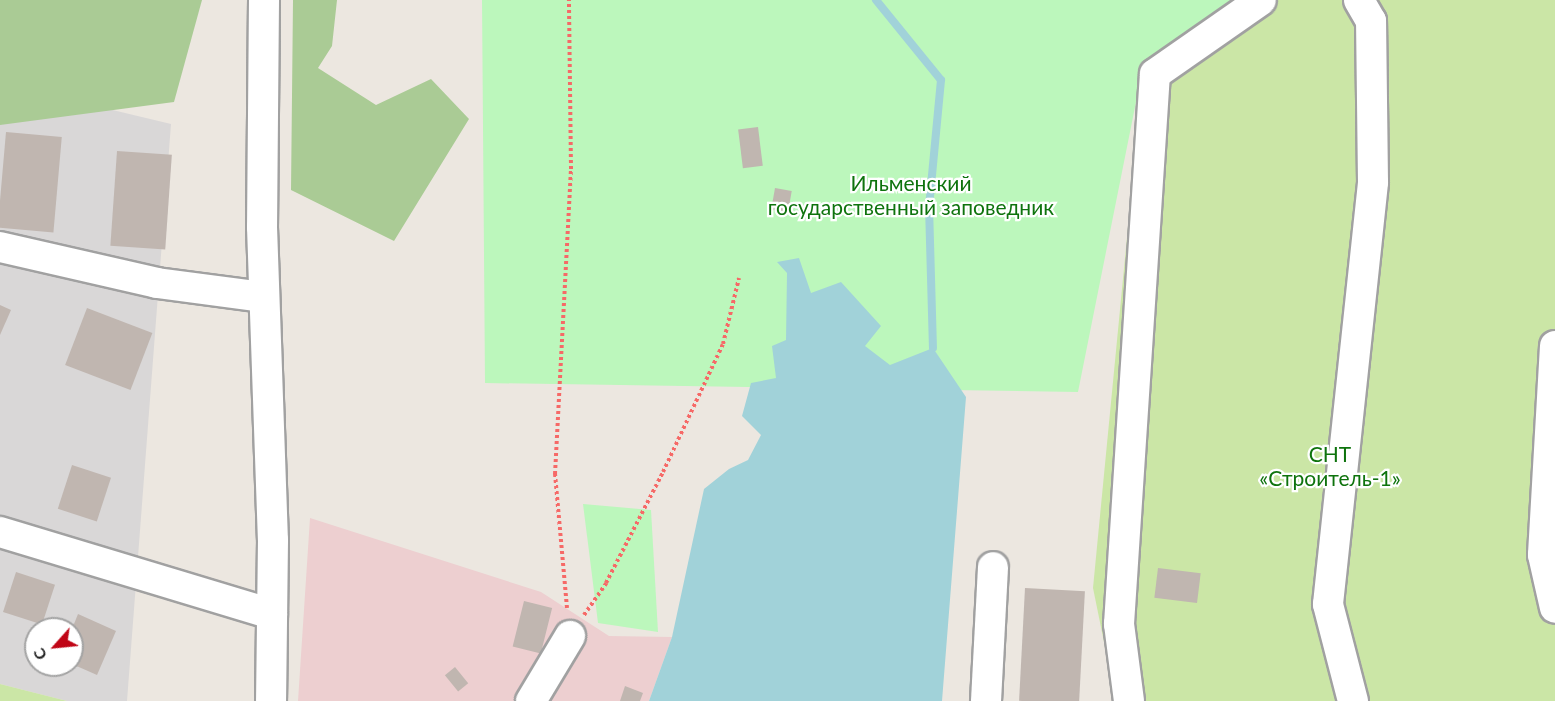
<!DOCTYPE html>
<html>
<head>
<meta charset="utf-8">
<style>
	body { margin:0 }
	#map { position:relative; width:1555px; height:701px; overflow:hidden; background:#ece7e0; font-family:Lato,sans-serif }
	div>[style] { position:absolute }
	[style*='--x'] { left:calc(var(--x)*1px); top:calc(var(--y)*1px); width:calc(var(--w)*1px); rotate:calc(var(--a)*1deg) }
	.residential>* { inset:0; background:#d9d7d7 }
	.commercial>* { inset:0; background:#edcfd0 }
	.grass>* { inset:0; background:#cbe6a6 }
	.forest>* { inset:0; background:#aacb95 }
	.park>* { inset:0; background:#bcf7bc }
	.water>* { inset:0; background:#a1d2d9 }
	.stream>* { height:8px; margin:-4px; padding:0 4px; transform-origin:4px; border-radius:4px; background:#a1d2d9 }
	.building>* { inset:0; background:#c0b6b0; transform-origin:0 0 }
	.path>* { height:4px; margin-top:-2px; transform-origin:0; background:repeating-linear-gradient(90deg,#f66967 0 3px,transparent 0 6px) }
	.roads { filter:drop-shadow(2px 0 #a1a1a1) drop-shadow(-2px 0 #a1a1a1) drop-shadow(0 2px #a1a1a1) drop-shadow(0 -2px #a1a1a1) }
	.minor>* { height:30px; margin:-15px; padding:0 15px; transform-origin:15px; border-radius:15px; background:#fff }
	span { translate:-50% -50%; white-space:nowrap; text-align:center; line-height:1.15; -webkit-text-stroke:4.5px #fff; paint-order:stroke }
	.park-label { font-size:21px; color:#0e730d }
	.north { position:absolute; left:24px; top:617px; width:60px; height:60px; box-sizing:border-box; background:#fff; border:2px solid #a3a3a3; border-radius:50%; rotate:243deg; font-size:16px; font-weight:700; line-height:24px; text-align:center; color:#1a1a1a }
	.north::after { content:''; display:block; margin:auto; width:21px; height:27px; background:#c00516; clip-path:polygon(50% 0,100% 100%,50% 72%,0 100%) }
</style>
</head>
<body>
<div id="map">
	<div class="residential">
		<div style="clip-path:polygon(evenodd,0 83px,171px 124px,127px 701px,67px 701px,0 684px,0 83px,36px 629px,72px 629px,72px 665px,36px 665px,36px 629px)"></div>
	</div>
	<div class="commercial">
		<div style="clip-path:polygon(310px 518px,541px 592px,609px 636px,672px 637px,649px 701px,298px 701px)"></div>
	</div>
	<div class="grass">
		<div style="clip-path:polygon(1231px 0,1555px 0,1555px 701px,1116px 701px,1093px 588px,1144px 62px)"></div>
		<div style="clip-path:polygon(0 684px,67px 701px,0 701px)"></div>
	</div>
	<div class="forest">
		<div style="clip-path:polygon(0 0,202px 0,174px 102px,0 125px)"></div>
		<div style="clip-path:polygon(293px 0,337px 0,332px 46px,318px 68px,376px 105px,431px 79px,469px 119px,394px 241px,291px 190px)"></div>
	</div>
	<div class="park">
		<div style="clip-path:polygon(482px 0,1231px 0,1144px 62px,1078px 392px,485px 383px)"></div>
		<div style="clip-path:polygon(583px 504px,651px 510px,658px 632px,598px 623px)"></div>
	</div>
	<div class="water">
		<div style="clip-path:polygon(799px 258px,811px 293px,841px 282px,881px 326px,865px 346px,890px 365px,933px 348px,966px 397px,942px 701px,649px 701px,672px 637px,704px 489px,729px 469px,748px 460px,761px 435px,742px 416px,751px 383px,776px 378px,772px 346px,786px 340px,787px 273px,777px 262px)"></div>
	</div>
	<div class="stream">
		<div style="--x:876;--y:0;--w:103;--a:50.9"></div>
		<div style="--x:941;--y:80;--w:127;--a:95.4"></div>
		<div style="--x:929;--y:206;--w:142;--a:88.4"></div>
	</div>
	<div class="building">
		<div style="left:758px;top:127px;width:39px;height:20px;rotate:83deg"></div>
		<div style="left:6px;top:132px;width:56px;height:96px;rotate:5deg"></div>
		<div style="left:117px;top:151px;width:55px;height:95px;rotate:4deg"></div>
		<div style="left:775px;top:188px;width:17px;height:22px;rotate:10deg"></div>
		<div style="clip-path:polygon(0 305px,11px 310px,0 335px)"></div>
		<div style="left:87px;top:308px;width:70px;height:61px;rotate:21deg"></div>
		<div style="left:72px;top:465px;width:41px;height:46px;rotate:18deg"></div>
		<div style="left:1158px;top:568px;width:43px;height:30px;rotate:7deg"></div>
		<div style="left:16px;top:572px;width:41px;height:42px;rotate:18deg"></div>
		<div style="left:1025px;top:588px;width:60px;height:113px;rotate:3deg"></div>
		<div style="left:524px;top:601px;width:29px;height:47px;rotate:14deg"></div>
		<div style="clip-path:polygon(78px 614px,116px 631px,97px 675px,72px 664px,72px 629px)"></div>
		<div style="left:455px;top:667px;width:21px;height:13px;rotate:51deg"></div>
		<div style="clip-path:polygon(625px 686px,643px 693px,640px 701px,620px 701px)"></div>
	</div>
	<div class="path">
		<div style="--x:567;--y:608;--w:135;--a:-95.1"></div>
		<div style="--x:555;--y:474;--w:305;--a:-87"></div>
		<div style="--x:571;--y:169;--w:169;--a:-90.7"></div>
		<div style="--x:584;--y:615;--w:39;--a:-55"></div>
		<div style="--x:606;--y:583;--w:125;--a:-62.8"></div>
		<div style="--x:663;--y:472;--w:141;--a:-64.9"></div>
		<div style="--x:723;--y:344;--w:68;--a:-76.4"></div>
	</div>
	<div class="roads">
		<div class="minor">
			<div style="--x:264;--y:0;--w:227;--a:90.5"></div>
			<div style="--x:262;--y:227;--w:313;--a:88"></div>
			<div style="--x:273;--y:540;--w:161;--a:90.7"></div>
			<div style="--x:0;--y:247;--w:161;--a:12.9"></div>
			<div style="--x:157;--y:283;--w:108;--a:7.5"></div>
			<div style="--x:1555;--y:346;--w:209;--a:93.3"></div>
			<div style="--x:1543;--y:555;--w:54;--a:77.2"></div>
			<div style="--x:0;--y:532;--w:284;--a:16.8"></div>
			<div style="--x:531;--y:701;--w:76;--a:-59"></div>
			<div style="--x:986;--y:701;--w:134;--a:-87"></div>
			<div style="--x:1129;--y:701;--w:78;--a:-97.4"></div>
			<div style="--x:1119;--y:624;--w:551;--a:-86.26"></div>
			<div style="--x:1155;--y:74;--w:129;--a:-34.9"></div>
			<div style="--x:1353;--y:701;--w:100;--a:-104.5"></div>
			<div style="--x:1328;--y:604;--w:424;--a:-83.9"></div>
			<div style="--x:1373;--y:182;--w:161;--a:-90.7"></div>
			<div style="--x:1371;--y:21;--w:24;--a:-120"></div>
		</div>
	</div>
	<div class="park-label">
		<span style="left:911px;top:195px">Ильменский<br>государственный заповедник</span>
		<span style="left:1330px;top:466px">СНТ<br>«Строитель-1»</span>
	</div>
	<div class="north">С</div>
</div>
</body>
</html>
